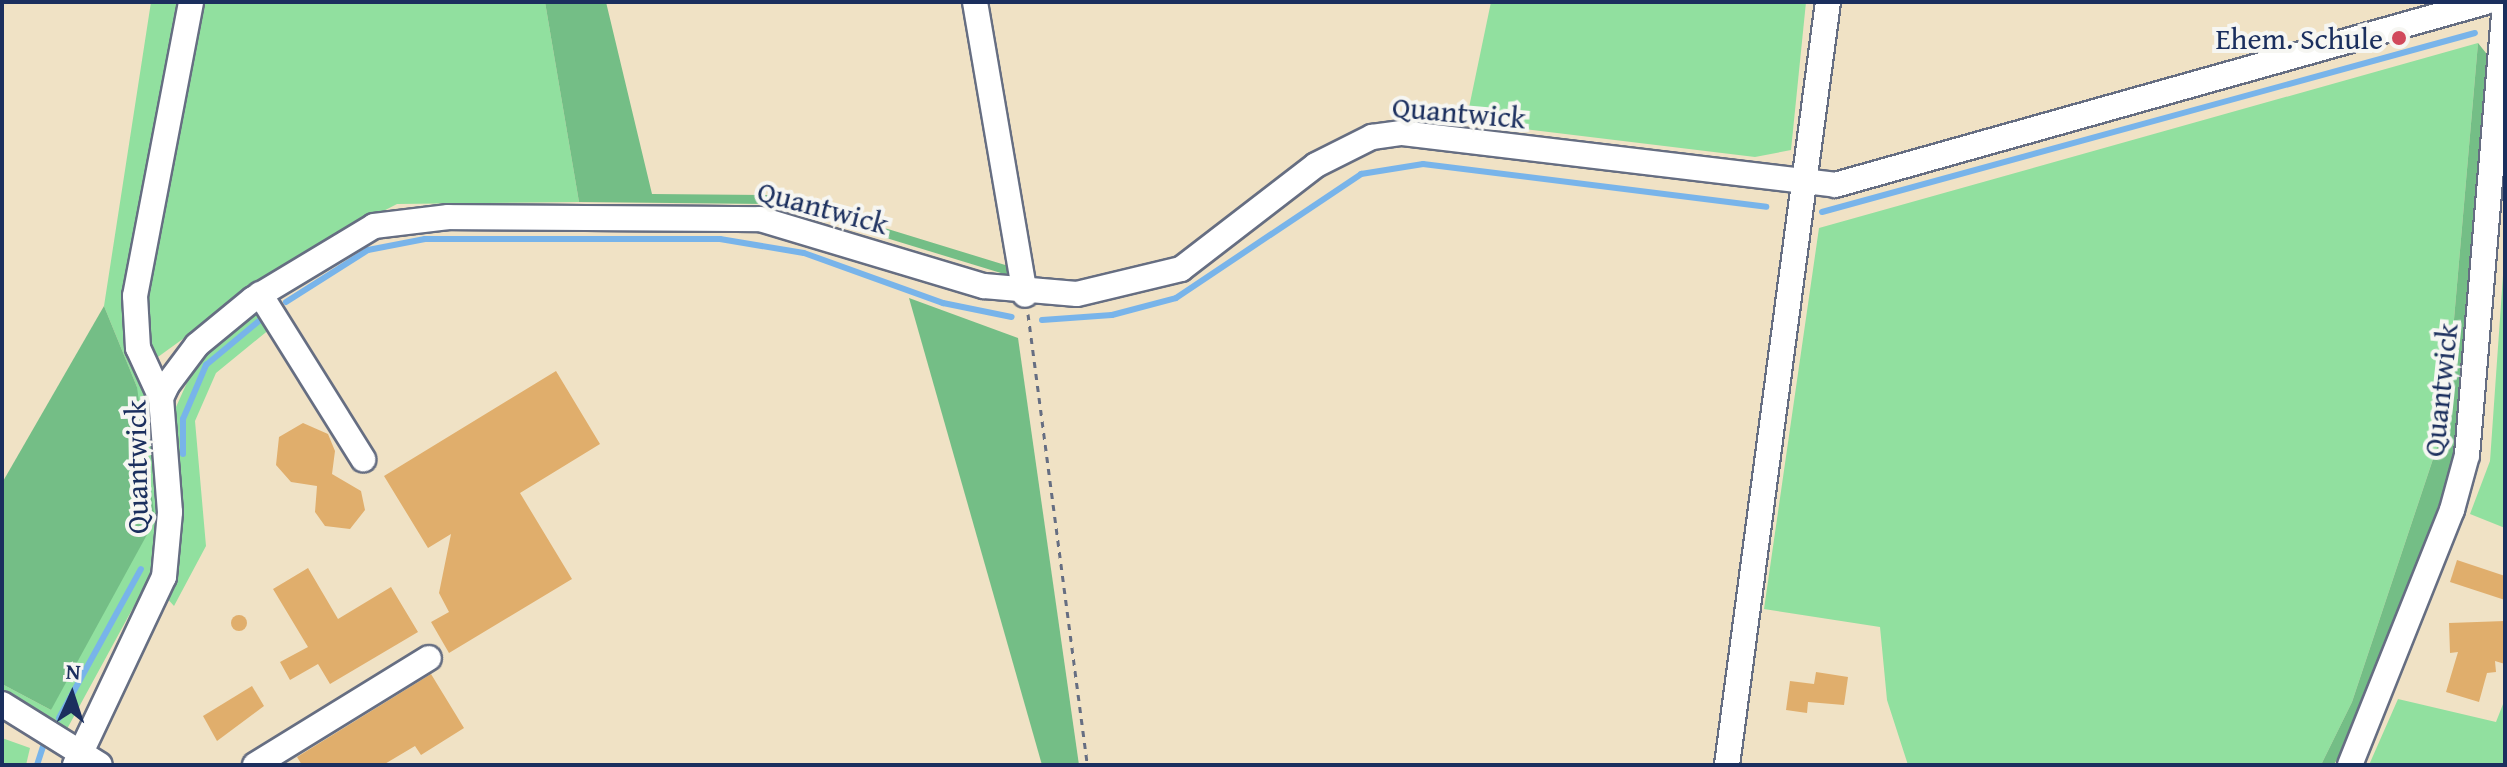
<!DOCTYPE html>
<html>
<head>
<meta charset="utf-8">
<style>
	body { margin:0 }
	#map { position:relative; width:2507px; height:767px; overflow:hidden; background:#f0e2c5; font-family:"Gentium Book Plus",serif }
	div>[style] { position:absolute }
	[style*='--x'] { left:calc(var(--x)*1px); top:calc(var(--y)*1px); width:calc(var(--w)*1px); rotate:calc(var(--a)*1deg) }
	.green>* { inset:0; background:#91e09f }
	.forest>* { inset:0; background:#74be86 }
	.stream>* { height:6px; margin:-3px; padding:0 3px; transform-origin:3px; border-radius:3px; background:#78b4ea }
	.building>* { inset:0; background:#e0ae6c }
	.round { border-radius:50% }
	.path>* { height:3px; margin-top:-1.5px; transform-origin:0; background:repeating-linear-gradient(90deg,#666e82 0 6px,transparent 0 12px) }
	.roads { filter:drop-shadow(2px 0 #666e82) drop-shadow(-2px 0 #666e82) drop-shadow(0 2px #666e82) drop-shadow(0 -2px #666e82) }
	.minor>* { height:24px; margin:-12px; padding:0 12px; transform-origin:12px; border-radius:12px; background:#fff }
	.dots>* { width:22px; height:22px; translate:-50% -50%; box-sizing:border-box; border:4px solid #f6f6f2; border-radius:50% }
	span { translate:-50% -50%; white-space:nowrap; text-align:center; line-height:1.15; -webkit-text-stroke:8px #f6f6f2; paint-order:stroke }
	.poi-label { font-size:30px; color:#1b2f5e }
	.right { translate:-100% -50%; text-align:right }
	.street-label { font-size:30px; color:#1b2f5e }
	.frame { position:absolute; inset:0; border:4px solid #1b2f5e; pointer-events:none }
	.north { position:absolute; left:32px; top:655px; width:80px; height:80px; -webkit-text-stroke:6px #f6f6f2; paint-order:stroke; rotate:3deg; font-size:22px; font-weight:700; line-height:32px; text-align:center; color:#1b2f5e }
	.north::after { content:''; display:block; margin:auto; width:28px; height:36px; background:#1b2f5e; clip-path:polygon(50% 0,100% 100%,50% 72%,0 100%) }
</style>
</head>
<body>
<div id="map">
	<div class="green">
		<div style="clip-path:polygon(151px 2px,188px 2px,142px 216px,164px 551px,67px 729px,60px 729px,2px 694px,2px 684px,51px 710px,137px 387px,104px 306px)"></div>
		<div style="clip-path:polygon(196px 2px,545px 2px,579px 202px,397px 204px,300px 254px,151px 362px,139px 301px)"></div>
		<div style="clip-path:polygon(1491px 2px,1806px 2px,1791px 150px,1755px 157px,1466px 122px)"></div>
		<div style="clip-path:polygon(2478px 43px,2445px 423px,2352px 702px,2321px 765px,1908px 765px,1887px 700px,1880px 627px,1764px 609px,1819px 228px)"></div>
		<div style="clip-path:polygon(2505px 247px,2505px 528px,2470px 514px,2490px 461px)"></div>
		<div style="clip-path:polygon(255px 310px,276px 324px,216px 373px,195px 421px,206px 546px,174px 606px,165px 596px,172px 416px,198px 358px)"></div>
		<div style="clip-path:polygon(2398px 699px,2496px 722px,2505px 699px,2505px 765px,2369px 765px)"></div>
		<div style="clip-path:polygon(2px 738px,30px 748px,26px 765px,2px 765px)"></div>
	</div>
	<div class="forest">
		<div style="clip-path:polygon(545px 2px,606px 2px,652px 194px,777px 195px,1015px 268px,1014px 277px,775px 204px,579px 202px)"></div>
		<div style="clip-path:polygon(2478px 43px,2490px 58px,2459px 448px,2370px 696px,2334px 765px,2321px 765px,2352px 702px,2445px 423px)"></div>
		<div style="clip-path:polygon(909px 298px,1018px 338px,1079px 765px,1042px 765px)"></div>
		<div style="clip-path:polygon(104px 306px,137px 387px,155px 520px,51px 710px,2px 684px,2px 483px)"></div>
	</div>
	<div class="stream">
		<div style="--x:1822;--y:212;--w:677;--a:-15.33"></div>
		<div style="--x:286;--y:302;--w:97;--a:-32.4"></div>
		<div style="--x:368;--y:250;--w:58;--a:-10.9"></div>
		<div style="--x:425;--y:239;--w:295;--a:0"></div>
		<div style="--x:720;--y:239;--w:85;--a:9.5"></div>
		<div style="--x:804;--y:253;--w:148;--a:19.8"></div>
		<div style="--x:943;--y:303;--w:70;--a:11.5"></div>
		<div style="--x:1042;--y:320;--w:70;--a:-4.1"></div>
		<div style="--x:1112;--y:315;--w:66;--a:-14.9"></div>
		<div style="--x:1176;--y:298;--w:223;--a:-33.8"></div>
		<div style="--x:1361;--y:174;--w:63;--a:-9.2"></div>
		<div style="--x:1423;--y:164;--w:346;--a:7.1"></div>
		<div style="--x:183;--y:454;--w:35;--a:-90"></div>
		<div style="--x:183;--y:419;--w:59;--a:-66.9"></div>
		<div style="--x:206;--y:365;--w:70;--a:-39.8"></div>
		<div style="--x:59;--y:718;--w:170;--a:-61.2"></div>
		<div style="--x:37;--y:765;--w:20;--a:-72"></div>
	</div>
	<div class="building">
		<div style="clip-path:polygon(556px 371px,600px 444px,520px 493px,572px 579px,449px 653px,431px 622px,449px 612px,439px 593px,451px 534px,428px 548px,384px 476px)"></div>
		<div style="clip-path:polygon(303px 423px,328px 434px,335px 451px,332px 474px,361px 491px,365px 510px,350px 529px,325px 526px,315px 512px,317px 486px,291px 482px,276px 465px,279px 437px)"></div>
		<div style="clip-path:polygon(2457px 560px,2505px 576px,2505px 600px,2450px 582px)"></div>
		<div style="clip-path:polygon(308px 568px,338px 619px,391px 587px,418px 632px,330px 684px,318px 664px,290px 680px,280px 662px,308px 647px,273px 589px)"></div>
		<div class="round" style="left:231px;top:615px;width:16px;height:16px"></div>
		<div style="clip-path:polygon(2505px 621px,2505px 664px,2495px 661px,2496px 672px,2487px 673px,2479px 702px,2446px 692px,2458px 652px,2450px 653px,2449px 623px)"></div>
		<div style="clip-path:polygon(1816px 672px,1848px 677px,1844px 705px,1808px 702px,1807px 713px,1786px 710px,1790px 681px,1814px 684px)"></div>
		<div style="clip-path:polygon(431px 674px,464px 728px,421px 755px,415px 746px,383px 765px,302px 765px,297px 757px)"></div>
		<div style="clip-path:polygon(252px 686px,264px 706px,217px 741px,203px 716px)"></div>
	</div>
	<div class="path">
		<div style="--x:1028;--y:314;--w:455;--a:82.5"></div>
	</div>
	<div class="roads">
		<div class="minor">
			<div style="--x:975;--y:2;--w:297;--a:80.3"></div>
			<div style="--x:260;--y:294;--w:195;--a:58"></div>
			<div style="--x:161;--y:398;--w:55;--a:-114.7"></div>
			<div style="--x:138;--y:348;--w:52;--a:-93.3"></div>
			<div style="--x:135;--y:296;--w:299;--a:-79.2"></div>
			<div style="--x:2;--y:704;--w:115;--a:31.9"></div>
			<div style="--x:75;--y:765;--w:208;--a:-64.7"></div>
			<div style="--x:164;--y:577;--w:65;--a:-84.7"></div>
			<div style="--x:170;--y:512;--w:114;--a:-94.5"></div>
			<div style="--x:161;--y:398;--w:14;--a:-65"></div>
			<div style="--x:167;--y:385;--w:50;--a:-53.1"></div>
			<div style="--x:197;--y:345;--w:72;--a:-39.4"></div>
			<div style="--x:253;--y:299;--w:141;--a:-31.1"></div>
			<div style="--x:374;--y:226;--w:75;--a:-6.9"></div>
			<div style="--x:448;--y:217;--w:312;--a:0.4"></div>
			<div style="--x:760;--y:219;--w:234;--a:16.7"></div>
			<div style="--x:984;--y:286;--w:93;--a:4.9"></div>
			<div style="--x:1077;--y:294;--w:107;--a:-13.5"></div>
			<div style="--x:1181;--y:269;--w:170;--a:-37.6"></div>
			<div style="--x:1316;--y:165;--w:63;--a:-26.6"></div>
			<div style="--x:1372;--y:137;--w:30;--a:-8"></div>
			<div style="--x:1402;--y:133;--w:436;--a:6.8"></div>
			<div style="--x:1835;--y:185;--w:676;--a:-15.7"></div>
			<div style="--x:255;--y:765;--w:204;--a:-31.6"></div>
			<div style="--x:1727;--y:765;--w:770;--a:-82.46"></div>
			<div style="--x:2350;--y:765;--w:275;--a:-68.2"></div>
			<div style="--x:2452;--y:510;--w:57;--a:-74.7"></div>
			<div style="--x:2467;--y:455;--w:455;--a:-85.2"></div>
		</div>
	</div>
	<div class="dots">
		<div style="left:2399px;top:38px;background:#d1495b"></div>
	</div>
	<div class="poi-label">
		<span class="right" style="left:2383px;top:38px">Ehem. Schule</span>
	</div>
	<div class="street-label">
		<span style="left:1459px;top:112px;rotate:5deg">Quantwick</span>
		<span style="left:823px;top:207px;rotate:15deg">Quantwick</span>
		<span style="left:2440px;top:390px;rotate:-84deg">Quantwick</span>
		<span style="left:136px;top:467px;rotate:-91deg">Quantwick</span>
	</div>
	<div class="frame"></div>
	<div class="north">N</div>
</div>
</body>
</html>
